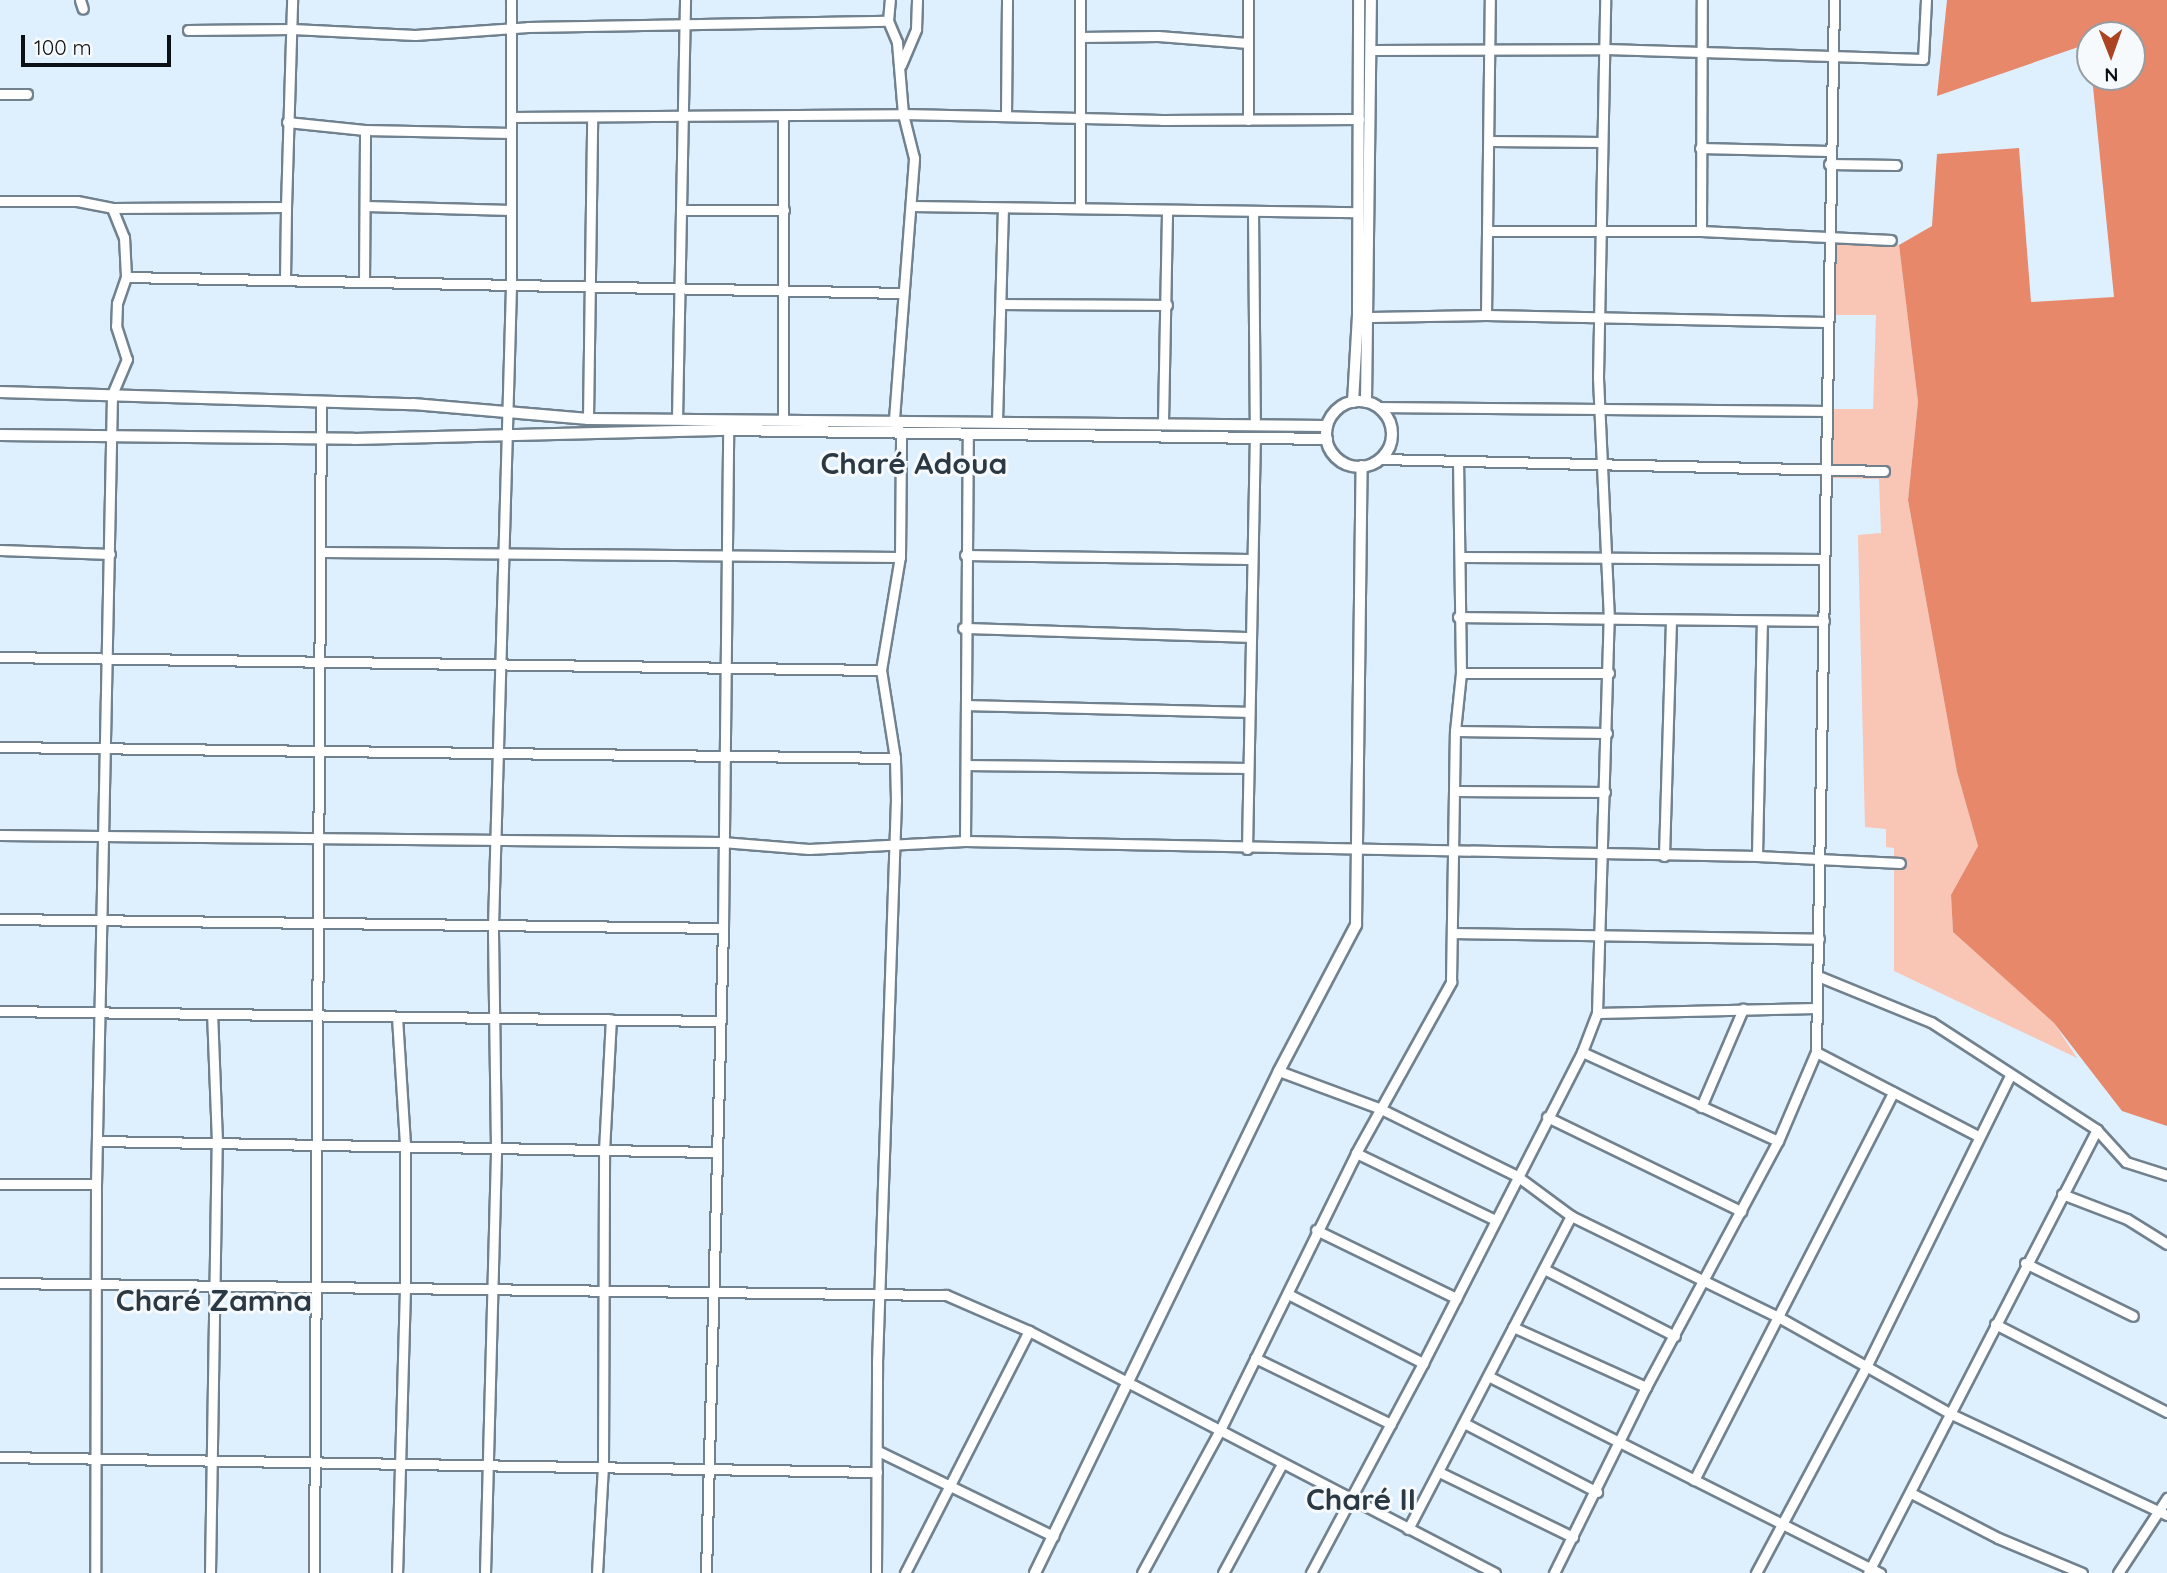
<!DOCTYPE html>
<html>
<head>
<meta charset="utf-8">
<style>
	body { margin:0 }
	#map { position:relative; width:2167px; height:1573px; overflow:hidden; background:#deeffe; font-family:Quicksand,sans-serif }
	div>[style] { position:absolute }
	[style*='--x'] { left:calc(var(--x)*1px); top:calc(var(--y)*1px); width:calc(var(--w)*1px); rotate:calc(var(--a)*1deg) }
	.green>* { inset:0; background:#f9c5b5 }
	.water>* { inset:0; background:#e7886b }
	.roads { filter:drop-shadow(2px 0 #71818e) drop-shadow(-2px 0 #71818e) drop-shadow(0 2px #71818e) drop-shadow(0 -2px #71818e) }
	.minor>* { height:9px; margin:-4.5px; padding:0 4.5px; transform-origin:4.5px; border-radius:4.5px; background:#fff }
	.tertiary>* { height:10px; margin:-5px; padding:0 5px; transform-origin:5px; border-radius:5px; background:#fff }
	.tertiary>.ring { margin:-5px; padding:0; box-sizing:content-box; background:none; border:10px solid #fff; border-radius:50% }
	span { translate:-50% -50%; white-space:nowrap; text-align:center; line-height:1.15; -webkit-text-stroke:6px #f7fafd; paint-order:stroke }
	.district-label { font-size:30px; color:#2b3944; font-weight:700 }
	.north { position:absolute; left:2076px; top:21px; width:70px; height:70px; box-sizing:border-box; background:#f7fafd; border:2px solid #989ca0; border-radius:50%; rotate:179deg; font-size:19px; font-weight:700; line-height:28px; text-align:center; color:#0a1015 }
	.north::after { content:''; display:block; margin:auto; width:24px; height:32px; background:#ac4423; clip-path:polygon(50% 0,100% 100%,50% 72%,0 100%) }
	.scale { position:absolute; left:21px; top:35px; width:150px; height:32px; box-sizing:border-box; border:4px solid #0a1015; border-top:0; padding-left:9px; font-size:21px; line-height:24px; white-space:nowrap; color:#0a1015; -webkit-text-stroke:5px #f7fafd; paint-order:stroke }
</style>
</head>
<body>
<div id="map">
	<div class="green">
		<div style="clip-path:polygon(1832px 244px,1899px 245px,1918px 402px,1908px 500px,1957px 772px,1978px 846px,1951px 895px,1953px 932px,2054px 1023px,2077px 1058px,1894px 971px,1894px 848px,1886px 847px,1886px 829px,1865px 827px,1858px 535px,1881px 533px,1879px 479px,1830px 478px,1831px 409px,1873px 409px,1876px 315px,1831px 315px)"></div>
	</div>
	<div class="water">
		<div style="clip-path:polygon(1947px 0,2167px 0,2167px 1126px,2122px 1111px,2054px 1023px,1953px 932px,1951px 895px,1978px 846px,1957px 772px,1908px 500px,1918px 402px,1899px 245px,1932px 226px,1937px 154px,2019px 148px,2031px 302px,2114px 297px,2092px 77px,2132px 77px,2132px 35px,2090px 35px,2090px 43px,1937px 96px)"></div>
	</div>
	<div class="roads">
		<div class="minor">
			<div style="--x:80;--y:0;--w:9;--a:72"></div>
			<div style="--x:1080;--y:0;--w:207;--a:90"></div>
			<div style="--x:188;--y:30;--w:104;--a:-0.6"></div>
			<div style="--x:292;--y:29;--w:123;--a:2.8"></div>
			<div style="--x:415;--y:35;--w:113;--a:-4"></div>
			<div style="--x:528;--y:27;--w:360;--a:-1"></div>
			<div style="--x:1080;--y:37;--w:78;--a:-0.7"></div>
			<div style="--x:1158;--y:36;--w:90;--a:4.4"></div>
			<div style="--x:1372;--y:50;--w:234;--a:-0.2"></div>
			<div style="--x:1606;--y:49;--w:317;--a:1.8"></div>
			<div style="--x:1923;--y:59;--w:59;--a:-87.1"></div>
			<div style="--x:901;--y:65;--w:39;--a:-67"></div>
			<div style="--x:916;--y:29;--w:29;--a:-88"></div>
			<div style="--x:0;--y:94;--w:27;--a:0"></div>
			<div style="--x:1006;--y:116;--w:116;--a:-89.5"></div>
			<div style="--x:512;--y:117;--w:391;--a:-0.4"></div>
			<div style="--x:903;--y:114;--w:259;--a:1.3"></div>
			<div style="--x:1162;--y:120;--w:197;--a:-0.3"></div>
			<div style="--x:783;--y:117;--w:303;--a:90"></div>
			<div style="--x:1248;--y:120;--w:120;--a:-90"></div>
			<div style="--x:287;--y:122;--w:78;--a:5.9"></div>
			<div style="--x:365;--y:130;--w:146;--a:1.2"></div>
			<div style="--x:1490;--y:141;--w:112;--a:0.5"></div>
			<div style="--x:1700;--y:148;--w:129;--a:1.3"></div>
			<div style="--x:1829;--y:164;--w:67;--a:0.9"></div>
			<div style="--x:0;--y:201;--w:77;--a:0"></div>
			<div style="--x:77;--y:201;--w:36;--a:11"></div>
			<div style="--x:112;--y:208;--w:31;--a:68"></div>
			<div style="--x:124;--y:237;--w:40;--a:87.1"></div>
			<div style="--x:126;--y:277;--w:28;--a:109"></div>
			<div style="--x:117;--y:303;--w:23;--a:92"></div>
			<div style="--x:116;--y:326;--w:35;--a:72"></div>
			<div style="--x:127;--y:359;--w:39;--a:113"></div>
			<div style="--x:112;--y:395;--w:789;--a:91.16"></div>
			<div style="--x:96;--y:1184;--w:389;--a:90.1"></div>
			<div style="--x:366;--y:206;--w:145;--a:1.6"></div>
			<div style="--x:911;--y:206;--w:447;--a:0.8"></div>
			<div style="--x:112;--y:208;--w:174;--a:-0.3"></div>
			<div style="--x:286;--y:207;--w:207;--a:-88.3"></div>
			<div style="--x:683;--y:210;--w:101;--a:0"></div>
			<div style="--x:1253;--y:211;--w:214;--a:89.5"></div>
			<div style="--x:1488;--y:231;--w:213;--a:0"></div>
			<div style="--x:1701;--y:231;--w:190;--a:2.7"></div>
			<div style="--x:1701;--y:231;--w:231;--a:-89.8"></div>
			<div style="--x:126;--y:277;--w:775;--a:1.18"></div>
			<div style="--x:285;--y:280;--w:73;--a:-89.2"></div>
			<div style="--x:364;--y:282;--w:152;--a:-89.6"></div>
			<div style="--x:1002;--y:304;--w:165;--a:0.3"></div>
			<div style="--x:1486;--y:315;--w:315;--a:-89.3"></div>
			<div style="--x:1370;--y:317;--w:116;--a:-1"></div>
			<div style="--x:1486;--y:315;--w:340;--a:1.2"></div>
			<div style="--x:1378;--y:407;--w:448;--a:0.5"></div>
			<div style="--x:588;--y:419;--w:299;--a:-89.2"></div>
			<div style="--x:677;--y:419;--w:419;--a:-88.9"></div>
			<div style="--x:997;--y:421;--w:213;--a:-88.4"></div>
			<div style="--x:1163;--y:422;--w:211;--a:-88.9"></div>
			<div style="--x:1380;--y:459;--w:504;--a:1.36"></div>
			<div style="--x:0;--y:550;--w:110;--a:2.1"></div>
			<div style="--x:323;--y:552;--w:577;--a:0.5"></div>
			<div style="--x:965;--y:555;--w:284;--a:0.8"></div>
			<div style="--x:1460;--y:557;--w:364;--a:0.3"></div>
			<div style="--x:1458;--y:617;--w:366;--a:0.6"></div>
			<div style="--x:963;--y:628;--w:286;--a:1.8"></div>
			<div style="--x:0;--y:657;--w:881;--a:0.85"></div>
			<div style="--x:1461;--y:673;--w:148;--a:0"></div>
			<div style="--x:968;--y:705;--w:281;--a:1.4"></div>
			<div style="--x:1455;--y:731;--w:152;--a:0.8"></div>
			<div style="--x:0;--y:747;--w:895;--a:0.7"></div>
			<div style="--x:967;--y:765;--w:281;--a:0.6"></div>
			<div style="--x:1454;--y:791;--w:151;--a:0.4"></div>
			<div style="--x:0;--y:835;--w:722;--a:0.56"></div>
			<div style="--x:722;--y:842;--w:87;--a:4.6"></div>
			<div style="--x:809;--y:849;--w:156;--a:-2.9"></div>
			<div style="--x:965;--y:841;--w:792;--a:1.09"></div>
			<div style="--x:1757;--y:856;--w:143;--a:2.8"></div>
			<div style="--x:965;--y:841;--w:406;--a:-89.6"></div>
			<div style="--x:1247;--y:849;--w:410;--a:-88.9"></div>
			<div style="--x:1664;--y:856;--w:235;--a:-88.3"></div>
			<div style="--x:1757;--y:856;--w:234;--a:-88.8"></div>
			<div style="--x:0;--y:919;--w:723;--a:0.71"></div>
			<div style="--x:1455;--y:933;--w:364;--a:0.9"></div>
			<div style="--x:1818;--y:976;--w:122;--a:22.2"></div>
			<div style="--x:1931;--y:1022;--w:198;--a:33"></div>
			<div style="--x:2097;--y:1130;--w:43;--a:47.8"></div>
			<div style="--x:2126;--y:1162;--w:43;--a:17.6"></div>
			<div style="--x:0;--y:1011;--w:719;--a:0.8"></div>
			<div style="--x:1597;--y:1013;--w:219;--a:-1.3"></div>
			<div style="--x:397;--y:1017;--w:127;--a:86.4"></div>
			<div style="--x:405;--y:1144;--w:144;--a:90"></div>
			<div style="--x:405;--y:1288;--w:285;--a:91.6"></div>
			<div style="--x:1582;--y:1052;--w:215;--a:24.4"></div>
			<div style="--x:1816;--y:1052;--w:182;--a:27.4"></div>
			<div style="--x:1279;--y:1071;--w:109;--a:20.4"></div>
			<div style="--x:1381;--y:1109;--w:152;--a:26.2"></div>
			<div style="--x:1517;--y:1176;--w:67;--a:36.5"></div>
			<div style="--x:1571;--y:1216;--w:233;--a:26"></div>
			<div style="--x:1780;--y:1318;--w:194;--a:29.3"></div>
			<div style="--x:1949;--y:1413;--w:241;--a:25.1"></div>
			<div style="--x:1701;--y:1107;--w:107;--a:-66.8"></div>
			<div style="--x:1547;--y:1117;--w:216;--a:25.9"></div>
			<div style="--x:97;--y:1141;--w:620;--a:1.02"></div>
			<div style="--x:1356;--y:1153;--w:154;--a:25.7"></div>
			<div style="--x:0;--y:1184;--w:96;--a:0"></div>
			<div style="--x:2062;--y:1194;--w:70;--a:21"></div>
			<div style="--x:2127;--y:1219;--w:47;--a:32"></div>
			<div style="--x:1316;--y:1230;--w:156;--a:25.9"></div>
			<div style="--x:2025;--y:1263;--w:120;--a:26.1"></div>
			<div style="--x:1544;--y:1269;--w:147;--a:27.1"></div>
			<div style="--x:0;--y:1283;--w:946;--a:0.73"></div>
			<div style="--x:946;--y:1295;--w:90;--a:23.4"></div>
			<div style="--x:1029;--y:1331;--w:525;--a:27.44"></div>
			<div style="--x:1288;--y:1294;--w:152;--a:27.1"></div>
			<div style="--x:1995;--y:1324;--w:193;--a:27.1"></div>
			<div style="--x:1513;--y:1327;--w:146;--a:24.3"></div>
			<div style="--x:1255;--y:1358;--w:151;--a:25.9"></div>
			<div style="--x:1488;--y:1376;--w:439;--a:26.7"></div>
			<div style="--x:1464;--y:1423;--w:150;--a:27.4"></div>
			<div style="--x:878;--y:1451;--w:195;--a:25.9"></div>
			<div style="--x:0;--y:1457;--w:877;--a:0.98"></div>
			<div style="--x:1439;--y:1472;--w:149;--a:25.9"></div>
			<div style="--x:1694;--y:1480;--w:436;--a:-62.8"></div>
			<div style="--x:1911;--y:1493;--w:98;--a:27.3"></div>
			<div style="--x:1998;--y:1538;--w:91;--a:22.6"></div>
			<div style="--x:1408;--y:1529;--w:353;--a:-62.5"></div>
			<div style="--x:210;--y:1573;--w:431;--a:-89.1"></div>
			<div style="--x:217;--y:1142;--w:128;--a:-92.2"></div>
			<div style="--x:314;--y:1573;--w:1172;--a:-89.66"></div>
			<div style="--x:485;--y:1573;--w:426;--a:-88.5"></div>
			<div style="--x:496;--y:1147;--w:221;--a:-90.8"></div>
			<div style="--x:493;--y:926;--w:641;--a:-88.39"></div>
			<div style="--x:511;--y:285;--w:285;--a:-90"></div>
			<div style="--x:597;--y:1573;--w:109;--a:-86.8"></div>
			<div style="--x:603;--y:1464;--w:313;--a:-89.8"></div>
			<div style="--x:604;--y:1151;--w:132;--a:-87"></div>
			<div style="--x:706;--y:1573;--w:645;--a:-88.49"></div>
			<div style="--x:723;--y:928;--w:498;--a:-89.4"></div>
			<div style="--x:876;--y:1573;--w:210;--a:-89.7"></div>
			<div style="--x:877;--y:1363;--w:563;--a:-88.07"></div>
			<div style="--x:896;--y:800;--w:42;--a:-91.4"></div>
			<div style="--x:895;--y:758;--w:89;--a:-99"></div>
			<div style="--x:881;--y:670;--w:115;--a:-80.5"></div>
			<div style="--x:900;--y:557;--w:123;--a:-89.5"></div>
			<div style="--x:901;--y:434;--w:17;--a:-115"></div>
			<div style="--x:894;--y:419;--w:262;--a:-85.6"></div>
			<div style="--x:914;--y:158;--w:45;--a:-104"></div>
			<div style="--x:903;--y:114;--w:72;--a:-94.8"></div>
			<div style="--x:897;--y:42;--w:23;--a:-113"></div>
			<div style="--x:888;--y:21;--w:21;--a:-85"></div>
			<div style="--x:905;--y:1573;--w:272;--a:-62.9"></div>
			<div style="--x:1142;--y:1573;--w:161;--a:-61.4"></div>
			<div style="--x:1219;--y:1432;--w:311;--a:-63.8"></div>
			<div style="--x:1356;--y:1153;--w:196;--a:-60.9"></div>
			<div style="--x:1451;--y:982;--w:251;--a:-89.1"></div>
			<div style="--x:1455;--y:731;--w:58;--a:-84.1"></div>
			<div style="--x:1461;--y:673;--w:212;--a:-90.8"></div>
			<div style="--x:1223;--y:1573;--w:124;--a:-61.6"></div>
			<div style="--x:1311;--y:1573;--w:238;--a:-61.9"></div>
			<div style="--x:1423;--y:1363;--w:349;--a:-62.9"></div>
			<div style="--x:1582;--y:1052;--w:42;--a:-69"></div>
			<div style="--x:1597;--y:1013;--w:393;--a:-88.3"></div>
			<div style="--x:1609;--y:620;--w:243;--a:-92.6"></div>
			<div style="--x:1598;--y:377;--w:377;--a:-88.9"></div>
			<div style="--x:1554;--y:1573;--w:208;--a:-63.7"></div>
			<div style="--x:1646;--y:1387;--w:279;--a:-61.8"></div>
			<div style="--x:1778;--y:1141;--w:97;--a:-66.9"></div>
			<div style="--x:1816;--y:1052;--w:1052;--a:-89.02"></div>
			<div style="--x:1756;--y:1573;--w:236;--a:-61.9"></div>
			<div style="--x:1867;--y:1365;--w:322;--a:-63.7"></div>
			<div style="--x:1868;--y:1573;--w:499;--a:-62.7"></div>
			<div style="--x:2118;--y:1573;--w:90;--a:-56.8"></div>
		</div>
		<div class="tertiary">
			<div style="--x:0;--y:392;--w:413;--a:1.7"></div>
			<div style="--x:413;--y:404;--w:176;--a:4.9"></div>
			<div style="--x:588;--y:419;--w:739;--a:0.54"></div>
			<div class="ring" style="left:1326px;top:401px;width:56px;height:56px"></div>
			<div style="--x:1353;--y:402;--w:86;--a:-86.7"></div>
			<div style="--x:1358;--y:316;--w:316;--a:-89.8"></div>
			<div style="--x:1366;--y:402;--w:402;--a:-89.3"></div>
			<div style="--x:0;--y:435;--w:354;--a:0.6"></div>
			<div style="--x:354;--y:439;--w:374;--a:-1.4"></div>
			<div style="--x:728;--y:430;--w:599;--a:0.86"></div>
			<div style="--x:1035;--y:1573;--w:558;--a:-64.08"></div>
			<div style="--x:1279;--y:1071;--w:165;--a:-62.2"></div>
			<div style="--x:1356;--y:925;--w:459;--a:-89.3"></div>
		</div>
	</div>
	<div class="district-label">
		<span style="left:914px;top:463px">Charé Adoua</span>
		<span style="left:214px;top:1300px">Charé Zamna</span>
		<span style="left:1361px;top:1499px">Charé II</span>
	</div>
	<div class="north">N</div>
	<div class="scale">100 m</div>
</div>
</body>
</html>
